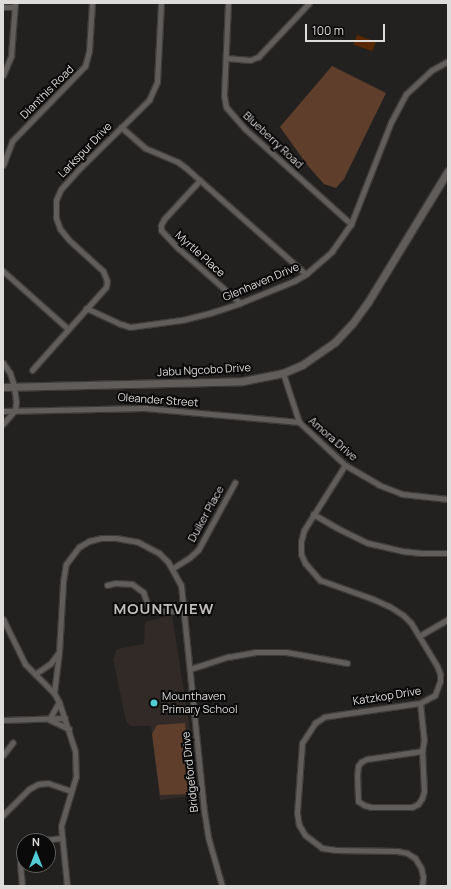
<!DOCTYPE html>
<html>
<head>
<meta charset="utf-8">
<style>
	body { margin:0 }
	#map { position:relative; width:451px; height:889px; overflow:hidden; background:#23211f; font-family:Manrope,sans-serif }
	div>[style] { position:absolute }
	[style*='--x'] { left:calc(var(--x)*1px); top:calc(var(--y)*1px); width:calc(var(--w)*1px); rotate:calc(var(--a)*1deg) }
	.built>* { inset:0; background:#322a26 }
	.green>* { inset:0; background:#5f3e2b }
	.water>* { inset:0; background:#592802; transform-origin:0 0 }
	.roads { filter:drop-shadow(1px 0 #3e3c3b) drop-shadow(-1px 0 #3e3c3b) drop-shadow(0 1px #3e3c3b) drop-shadow(0 -1px #3e3c3b) }
	.street>* { height:5px; margin:-2.5px; padding:0 2.5px; transform-origin:2.5px; border-radius:2.5px; background:#605d5b }
	.secondary>* { height:7px; margin:-3.5px; padding:0 3.5px; transform-origin:3.5px; border-radius:3.5px; background:#605d5b }
	.dots>* { width:11px; height:11px; translate:-50% -50%; box-sizing:border-box; border:2px solid #0b0a0a; border-radius:50% }
	span { translate:-50% -50%; white-space:nowrap; text-align:center; line-height:1.15; -webkit-text-stroke:4px #0b0a0a; paint-order:stroke }
	.street-label { font-size:11px; color:#dedcdb }
	.poi-label { font-size:11px; color:#dedcdb }
	.left { translate:0 -50%; text-align:left }
	.district-label { font-size:15px; color:#c0bdbb; font-weight:700; letter-spacing:1px }
	.frame { position:absolute; inset:0; border:4px solid #dedcdb; pointer-events:none }
	.north { position:absolute; left:16px; top:833px; width:40px; height:40px; box-sizing:border-box; background:#0b0a0a; border:1px solid #5f5e5e; border-radius:50%; rotate:0deg; font-size:11px; font-weight:700; line-height:16px; text-align:center; color:#dedcdb }
	.north::after { content:''; display:block; margin:auto; width:14px; height:18px; background:#51ccd4; clip-path:polygon(50% 0,100% 100%,50% 72%,0 100%) }
	.scale { position:absolute; left:305px; top:24px; width:80px; height:18px; box-sizing:border-box; border:2px solid #dedcdb; border-top:0; padding-left:5px; font-size:12px; line-height:14px; white-space:nowrap; color:#dedcdb; -webkit-text-stroke:3px #0b0a0a; paint-order:stroke }
</style>
</head>
<body>
<div id="map">
	<div class="built">
		<div style="clip-path:polygon(172px 615px,191px 736px,192px 796px,160px 800px,151px 726px,130px 726px,126px 721px,113px 659px,117px 649px,144px 644px,145px 622px)"></div>
	</div>
	<div class="green">
		<div style="clip-path:polygon(332px 66px,386px 93px,344px 179px,336px 188px,324px 184px,308px 166px,280px 127px)"></div>
		<div style="clip-path:polygon(185px 723px,191px 790px,189px 794px,160px 795px,152px 734px,157px 725px)"></div>
	</div>
	<div class="water">
		<div style="left:357px;top:35px;width:20px;height:10px;rotate:20deg"></div>
	</div>
	<div class="roads">
		<div class="street">
			<div style="--x:228;--y:3;--w:92;--a:92.5"></div>
			<div style="--x:224;--y:95;--w:12;--a:81"></div>
			<div style="--x:226;--y:107;--w:28;--a:49"></div>
			<div style="--x:244;--y:128;--w:144;--a:41.9"></div>
			<div style="--x:3;--y:7;--w:11;--a:0"></div>
			<div style="--x:226;--y:58;--w:24;--a:5"></div>
			<div style="--x:250;--y:60;--w:9;--a:-21"></div>
			<div style="--x:258;--y:57;--w:74;--a:-46.6"></div>
			<div style="--x:3;--y:75;--w:21;--a:-67"></div>
			<div style="--x:11;--y:56;--w:53;--a:-85.7"></div>
			<div style="--x:121;--y:127;--w:32;--a:41"></div>
			<div style="--x:145;--y:148;--w:36;--a:23"></div>
			<div style="--x:178;--y:162;--w:10;--a:37"></div>
			<div style="--x:186;--y:168;--w:160;--a:41.5"></div>
			<div style="--x:3;--y:165;--w:26;--a:-69"></div>
			<div style="--x:12;--y:141;--w:105;--a:-45.8"></div>
			<div style="--x:85;--y:66;--w:16;--a:-75"></div>
			<div style="--x:89;--y:51;--w:48;--a:-86.4"></div>
			<div style="--x:200;--y:180;--w:53;--a:132.7"></div>
			<div style="--x:164;--y:219;--w:7;--a:117"></div>
			<div style="--x:161;--y:225;--w:5;--a:90"></div>
			<div style="--x:161;--y:230;--w:26;--a:47"></div>
			<div style="--x:179;--y:249;--w:81;--a:41.5"></div>
			<div style="--x:3;--y:271;--w:87;--a:41.7"></div>
			<div style="--x:86;--y:308;--w:38;--a:25"></div>
			<div style="--x:121;--y:324;--w:9;--a:18"></div>
			<div style="--x:130;--y:327;--w:52;--a:-7.7"></div>
			<div style="--x:182;--y:320;--w:29;--a:-14"></div>
			<div style="--x:210;--y:313;--w:32;--a:-18"></div>
			<div style="--x:240;--y:303;--w:58;--a:-22.2"></div>
			<div style="--x:294;--y:281;--w:14;--a:-30"></div>
			<div style="--x:306;--y:274;--w:35;--a:-41"></div>
			<div style="--x:332;--y:251;--w:33;--a:-55"></div>
			<div style="--x:351;--y:224;--w:110;--a:-68.6"></div>
			<div style="--x:391;--y:122;--w:32;--a:-62"></div>
			<div style="--x:406;--y:94;--w:35;--a:-43"></div>
			<div style="--x:432;--y:70;--w:18;--a:-29"></div>
			<div style="--x:3;--y:363;--w:12;--a:55"></div>
			<div style="--x:10;--y:373;--w:14;--a:73"></div>
			<div style="--x:14;--y:386;--w:16;--a:83"></div>
			<div style="--x:16;--y:402;--w:8;--a:97"></div>
			<div style="--x:15;--y:410;--w:18;--a:131"></div>
			<div style="--x:32;--y:370;--w:111;--a:-48.3"></div>
			<div style="--x:106;--y:287;--w:6;--a:-81"></div>
			<div style="--x:107;--y:281;--w:11;--a:-112"></div>
			<div style="--x:103;--y:271;--w:46;--a:-137.6"></div>
			<div style="--x:69;--y:240;--w:14;--a:-129"></div>
			<div style="--x:60;--y:229;--w:12;--a:-110"></div>
			<div style="--x:56;--y:218;--w:18;--a:-90"></div>
			<div style="--x:56;--y:200;--w:12;--a:-66"></div>
			<div style="--x:61;--y:189;--w:25;--a:-48"></div>
			<div style="--x:78;--y:170;--w:100;--a:-44.6"></div>
			<div style="--x:149;--y:100;--w:20;--a:-66"></div>
			<div style="--x:157;--y:82;--w:79;--a:-87.1"></div>
			<div style="--x:283;--y:373;--w:52;--a:71.9"></div>
			<div style="--x:299;--y:422;--w:63;--a:43.1"></div>
			<div style="--x:345;--y:465;--w:39;--a:30"></div>
			<div style="--x:379;--y:485;--w:25;--a:21"></div>
			<div style="--x:402;--y:494;--w:46;--a:6.2"></div>
			<div style="--x:3;--y:411;--w:142;--a:-1.2"></div>
			<div style="--x:145;--y:408;--w:155;--a:5.2"></div>
			<div style="--x:345;--y:465;--w:77;--a:122.2"></div>
			<div style="--x:304;--y:530;--w:11;--a:105"></div>
			<div style="--x:301;--y:541;--w:13;--a:90"></div>
			<div style="--x:301;--y:554;--w:10;--a:66"></div>
			<div style="--x:305;--y:563;--w:23;--a:49"></div>
			<div style="--x:320;--y:580;--w:56;--a:19.7"></div>
			<div style="--x:373;--y:599;--w:17;--a:24"></div>
			<div style="--x:389;--y:606;--w:17;--a:33"></div>
			<div style="--x:403;--y:615;--w:11;--a:45"></div>
			<div style="--x:411;--y:623;--w:50;--a:58.8"></div>
			<div style="--x:437;--y:666;--w:9;--a:69"></div>
			<div style="--x:440;--y:674;--w:7;--a:90"></div>
			<div style="--x:440;--y:681;--w:15;--a:110"></div>
			<div style="--x:435;--y:695;--w:17;--a:152"></div>
			<div style="--x:420;--y:703;--w:85;--a:171.9"></div>
			<div style="--x:336;--y:715;--w:12;--a:171"></div>
			<div style="--x:324;--y:717;--w:11;--a:146"></div>
			<div style="--x:315;--y:723;--w:24;--a:123"></div>
			<div style="--x:302;--y:743;--w:70;--a:94.1"></div>
			<div style="--x:297;--y:813;--w:12;--a:81"></div>
			<div style="--x:299;--y:825;--w:12;--a:59"></div>
			<div style="--x:305;--y:835;--w:21;--a:37"></div>
			<div style="--x:322;--y:848;--w:14;--a:8"></div>
			<div style="--x:336;--y:850;--w:61;--a:0.9"></div>
			<div style="--x:397;--y:851;--w:10;--a:11"></div>
			<div style="--x:407;--y:853;--w:9;--a:32"></div>
			<div style="--x:415;--y:858;--w:12;--a:59"></div>
			<div style="--x:421;--y:868;--w:9;--a:77"></div>
			<div style="--x:423;--y:877;--w:9;--a:96"></div>
			<div style="--x:313;--y:514;--w:28;--a:30"></div>
			<div style="--x:337;--y:528;--w:34;--a:26"></div>
			<div style="--x:368;--y:543;--w:35;--a:13"></div>
			<div style="--x:402;--y:551;--w:19;--a:6"></div>
			<div style="--x:421;--y:553;--w:27;--a:0"></div>
			<div style="--x:173;--y:568;--w:19;--a:-32"></div>
			<div style="--x:189;--y:558;--w:12;--a:-42"></div>
			<div style="--x:198;--y:550;--w:77;--a:-61.4"></div>
			<div style="--x:107;--y:585;--w:8;--a:-14"></div>
			<div style="--x:115;--y:583;--w:17;--a:3"></div>
			<div style="--x:132;--y:584;--w:14;--a:36"></div>
			<div style="--x:143;--y:592;--w:15;--a:70"></div>
			<div style="--x:148;--y:606;--w:8;--a:40"></div>
			<div style="--x:154;--y:611;--w:30;--a:0"></div>
			<div style="--x:3;--y:619;--w:50;--a:63.9"></div>
			<div style="--x:25;--y:664;--w:41;--a:45"></div>
			<div style="--x:54;--y:693;--w:10;--a:61"></div>
			<div style="--x:59;--y:702;--w:52;--a:71.9"></div>
			<div style="--x:75;--y:751;--w:25;--a:88"></div>
			<div style="--x:76;--y:776;--w:52;--a:106.7"></div>
			<div style="--x:61;--y:826;--w:60;--a:84.3"></div>
			<div style="--x:419;--y:636;--w:34;--a:-30"></div>
			<div style="--x:190;--y:669;--w:40;--a:-18"></div>
			<div style="--x:228;--y:657;--w:27;--a:-10"></div>
			<div style="--x:255;--y:652;--w:31;--a:0"></div>
			<div style="--x:286;--y:652;--w:62;--a:10.2"></div>
			<div style="--x:35;--y:674;--w:18;--a:-34"></div>
			<div style="--x:50;--y:664;--w:15;--a:-53"></div>
			<div style="--x:59;--y:652;--w:70;--a:-86.7"></div>
			<div style="--x:63;--y:582;--w:18;--a:-81"></div>
			<div style="--x:66;--y:564;--w:21;--a:-53"></div>
			<div style="--x:79;--y:547;--w:12;--a:-31"></div>
			<div style="--x:89;--y:541;--w:12;--a:-14"></div>
			<div style="--x:101;--y:538;--w:15;--a:0"></div>
			<div style="--x:116;--y:538;--w:22;--a:10"></div>
			<div style="--x:138;--y:542;--w:24;--a:28"></div>
			<div style="--x:159;--y:553;--w:13;--a:45"></div>
			<div style="--x:168;--y:562;--w:26;--a:61"></div>
			<div style="--x:181;--y:585;--w:227;--a:84.2"></div>
			<div style="--x:204;--y:811;--w:26;--a:81"></div>
			<div style="--x:208;--y:837;--w:51;--a:74.1"></div>
			<div style="--x:54;--y:693;--w:40;--a:-82.9"></div>
			<div style="--x:420;--y:703;--w:36;--a:84"></div>
			<div style="--x:424;--y:739;--w:12;--a:99"></div>
			<div style="--x:422;--y:751;--w:40;--a:87.1"></div>
			<div style="--x:424;--y:791;--w:7;--a:106"></div>
			<div style="--x:422;--y:798;--w:7;--a:124"></div>
			<div style="--x:418;--y:804;--w:7;--a:153"></div>
			<div style="--x:412;--y:807;--w:41;--a:180"></div>
			<div style="--x:371;--y:807;--w:7;--a:-164"></div>
			<div style="--x:364;--y:805;--w:7;--a:-146"></div>
			<div style="--x:358;--y:801;--w:25;--a:-92"></div>
			<div style="--x:357;--y:776;--w:10;--a:-84"></div>
			<div style="--x:358;--y:766;--w:5;--a:-53"></div>
			<div style="--x:361;--y:762;--w:7;--a:-27"></div>
			<div style="--x:367;--y:759;--w:56;--a:-8.3"></div>
			<div style="--x:50;--y:718;--w:18;--a:-61"></div>
			<div style="--x:3;--y:720;--w:62;--a:-1.8"></div>
			<div style="--x:50;--y:720;--w:21;--a:25"></div>
			<div style="--x:3;--y:755;--w:16;--a:-52"></div>
			<div style="--x:3;--y:815;--w:37;--a:-45"></div>
			<div style="--x:29;--y:789;--w:10;--a:-29"></div>
			<div style="--x:38;--y:784;--w:10;--a:-6"></div>
			<div style="--x:48;--y:783;--w:24;--a:19"></div>
			<div style="--x:37;--y:841;--w:24;--a:-7"></div>
			<div style="--x:22;--y:886;--w:23;--a:-95"></div>
			<div style="--x:20;--y:863;--w:14;--a:-73"></div>
		</div>
		<div class="secondary">
			<div style="--x:3;--y:387;--w:240;--a:-1.4"></div>
			<div style="--x:243;--y:381;--w:41;--a:-11.3"></div>
			<div style="--x:283;--y:373;--w:21;--a:-23"></div>
			<div style="--x:302;--y:365;--w:40;--a:-34.9"></div>
			<div style="--x:335;--y:342;--w:25;--a:-47"></div>
			<div style="--x:352;--y:324;--w:27;--a:-54"></div>
			<div style="--x:368;--y:302;--w:153;--a:-58.6"></div>
		</div>
	</div>
	<div class="dots">
		<div style="left:154px;top:703px;background:#51ccd4"></div>
	</div>
	<div class="street-label">
		<span style="left:47px;top:92px;rotate:-45deg">Dianthis Road</span>
		<span style="left:273px;top:140px;rotate:43deg">Blueberry Road</span>
		<span style="left:85px;top:150px;rotate:-46deg">Larkspur Drive</span>
		<span style="left:200px;top:254px;rotate:42deg">Myrtle Place</span>
		<span style="left:261px;top:282px;rotate:-23deg">Glenhaven Drive</span>
		<span style="left:204px;top:370px;rotate:-3deg">Jabu Ngcobo Drive</span>
		<span style="left:158px;top:400px;rotate:4deg">Oleander Street</span>
		<span style="left:333px;top:439px;rotate:41deg">Amora Drive</span>
		<span style="left:206px;top:514px;rotate:-61deg">Duiker Place</span>
		<span style="left:387px;top:696px;rotate:-9deg">Katzkop Drive</span>
		<span style="left:190px;top:772px;rotate:-96deg">Bridgeford Drive</span>
	</div>
	<div class="poi-label">
		<span class="left" style="left:162px;top:703px">Mounthaven<br>Primary School</span>
	</div>
	<div class="district-label">
		<span style="left:164px;top:609px">MOUNTVIEW</span>
	</div>
	<div class="frame"></div>
	<div class="north">N</div>
	<div class="scale">100 m</div>
</div>
</body>
</html>
